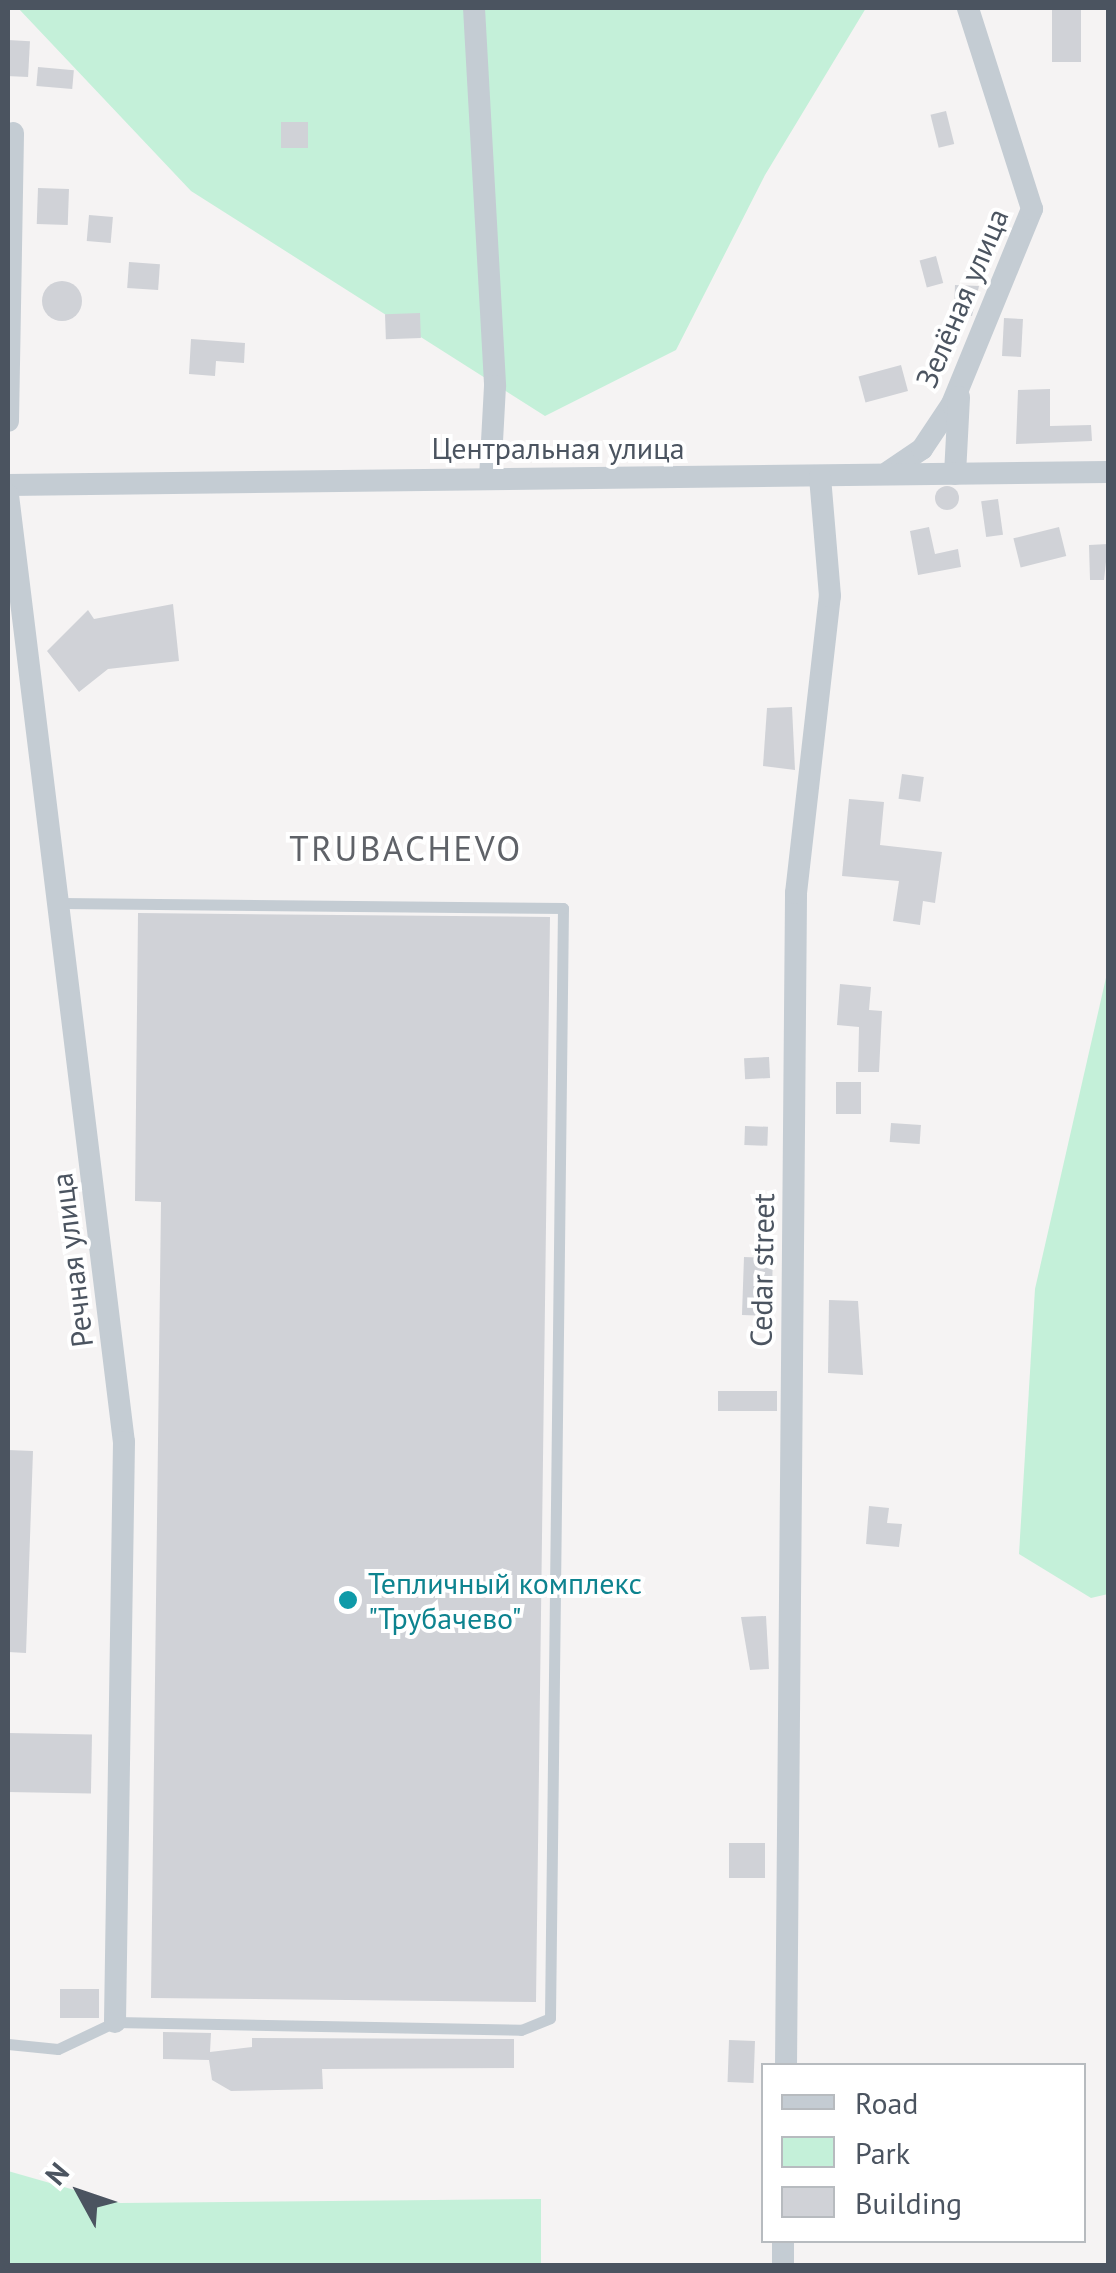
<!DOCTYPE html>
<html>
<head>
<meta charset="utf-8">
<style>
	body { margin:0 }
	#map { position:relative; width:1116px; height:2273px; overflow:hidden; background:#f5f3f3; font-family:"PT Sans",sans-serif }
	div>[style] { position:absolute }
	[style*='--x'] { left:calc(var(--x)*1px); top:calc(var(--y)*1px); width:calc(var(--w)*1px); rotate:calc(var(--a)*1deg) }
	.green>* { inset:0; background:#c4f0d9 }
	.building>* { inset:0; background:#d0d2d7; transform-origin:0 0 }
	.round { border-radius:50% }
	.lane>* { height:11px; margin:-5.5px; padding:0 5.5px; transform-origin:5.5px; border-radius:5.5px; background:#c4ccd3 }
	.street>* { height:22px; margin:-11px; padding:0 11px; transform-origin:11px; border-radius:11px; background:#c4ccd3 }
	.dots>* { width:28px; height:28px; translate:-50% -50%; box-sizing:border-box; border:5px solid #fff; border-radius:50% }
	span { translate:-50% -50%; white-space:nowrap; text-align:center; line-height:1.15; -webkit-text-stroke:8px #fff; paint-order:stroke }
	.street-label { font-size:30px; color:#4b5460 }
	.culture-label { font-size:30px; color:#0d838f }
	.left { translate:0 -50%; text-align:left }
	.quarter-label { font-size:35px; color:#5f6268; letter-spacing:2.5px }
	.frame { position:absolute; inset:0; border:10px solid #4b5460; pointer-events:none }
	.legend { position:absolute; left:761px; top:2063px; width:325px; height:180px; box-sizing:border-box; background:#fff; border:2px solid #b7bbbf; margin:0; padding:12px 18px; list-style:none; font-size:30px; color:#4b5460 }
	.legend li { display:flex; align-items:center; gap:20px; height:50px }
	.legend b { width:50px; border:2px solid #b7bbbf }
	.north { position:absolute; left:30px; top:2143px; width:100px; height:100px; -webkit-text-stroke:8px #fff; paint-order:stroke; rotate:310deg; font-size:28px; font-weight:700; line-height:40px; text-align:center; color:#4b5460 }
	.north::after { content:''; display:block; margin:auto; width:35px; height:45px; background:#4b5460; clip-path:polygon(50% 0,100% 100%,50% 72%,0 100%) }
</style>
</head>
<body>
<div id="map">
	<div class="green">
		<div style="clip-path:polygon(18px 8px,866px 8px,765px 175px,676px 350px,545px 416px,191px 191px)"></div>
		<div style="clip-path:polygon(1108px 969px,1108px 1594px,1091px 1598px,1019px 1554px,1035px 1289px)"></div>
		<div style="clip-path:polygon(8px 2171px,120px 2203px,541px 2199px,541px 2265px,8px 2265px)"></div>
	</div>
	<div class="building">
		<div style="left:1052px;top:8px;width:29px;height:54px"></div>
		<div style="left:8px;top:40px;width:22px;height:36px;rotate:3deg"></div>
		<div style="left:38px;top:67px;width:36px;height:19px;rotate:5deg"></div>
		<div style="left:946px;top:111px;width:34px;height:16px;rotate:76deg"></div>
		<div style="left:281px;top:122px;width:27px;height:26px"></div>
		<div style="left:38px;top:188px;width:31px;height:36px;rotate:2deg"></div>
		<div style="left:89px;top:215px;width:24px;height:26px;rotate:5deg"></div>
		<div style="left:936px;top:256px;width:28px;height:17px;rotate:75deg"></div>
		<div style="left:129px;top:262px;width:31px;height:26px;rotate:4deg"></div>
		<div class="round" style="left:42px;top:281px;width:40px;height:40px"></div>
		<div style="clip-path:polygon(955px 285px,979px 286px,972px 316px,954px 315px)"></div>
		<div style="left:420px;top:313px;width:25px;height:35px;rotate:88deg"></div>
		<div style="left:1004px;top:318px;width:19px;height:38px;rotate:3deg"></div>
		<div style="clip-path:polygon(191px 339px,245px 343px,244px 363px,216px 361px,215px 376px,189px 374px)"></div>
		<div style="left:901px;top:365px;width:27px;height:44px;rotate:75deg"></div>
		<div style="clip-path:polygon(1050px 389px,1050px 426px,1091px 425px,1092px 441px,1016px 444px,1018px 390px)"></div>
		<div class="round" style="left:935px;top:486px;width:24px;height:24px"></div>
		<div style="left:998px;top:499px;width:36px;height:17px;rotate:82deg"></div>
		<div style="clip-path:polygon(929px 527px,935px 554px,958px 549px,961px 567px,918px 575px,910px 531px)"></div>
		<div style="left:1059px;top:527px;width:30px;height:47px;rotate:76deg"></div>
		<div style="clip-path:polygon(1108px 544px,1104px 580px,1090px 580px,1089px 545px)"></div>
		<div style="clip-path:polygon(173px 604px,179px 661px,108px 669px,79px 692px,47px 651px,88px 610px,94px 619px)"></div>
		<div style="clip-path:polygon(792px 707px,795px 770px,763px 766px,767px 708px)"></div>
		<div style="left:902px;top:774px;width:22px;height:25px;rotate:8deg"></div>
		<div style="clip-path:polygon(849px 799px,884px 802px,880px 845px,942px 852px,935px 903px,923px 901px,920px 925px,893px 921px,899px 881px,842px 876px)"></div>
		<div style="clip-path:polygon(138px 913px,550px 917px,536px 2002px,151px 1998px,161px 1202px,135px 1201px)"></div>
		<div style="clip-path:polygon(840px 984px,871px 987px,869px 1010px,882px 1011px,879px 1072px,858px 1072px,859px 1027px,837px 1025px)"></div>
		<div style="left:769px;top:1057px;width:21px;height:25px;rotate:87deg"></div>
		<div style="left:836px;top:1082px;width:25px;height:32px"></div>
		<div style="left:891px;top:1123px;width:30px;height:19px;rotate:4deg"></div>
		<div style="left:745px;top:1126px;width:23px;height:19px;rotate:2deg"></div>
		<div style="left:744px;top:1257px;width:29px;height:58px;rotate:2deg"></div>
		<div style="clip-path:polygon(829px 1300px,858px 1301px,863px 1375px,828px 1373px)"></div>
		<div style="left:777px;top:1391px;width:20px;height:59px;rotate:90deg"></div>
		<div style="clip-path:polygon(8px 1450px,33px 1451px,26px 1653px,8px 1652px)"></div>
		<div style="clip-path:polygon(869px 1506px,889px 1508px,887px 1523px,902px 1524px,899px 1547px,866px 1544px)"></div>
		<div style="clip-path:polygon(766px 1616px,769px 1669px,750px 1670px,741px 1617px)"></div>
		<div style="left:8px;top:1733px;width:84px;height:59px;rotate:1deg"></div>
		<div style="left:729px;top:1843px;width:36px;height:35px"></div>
		<div style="left:99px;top:1989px;width:29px;height:39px;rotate:90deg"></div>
		<div style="clip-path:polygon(163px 2032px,211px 2033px,210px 2052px,252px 2047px,252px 2038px,514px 2039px,514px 2068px,322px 2069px,323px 2089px,231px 2091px,212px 2080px,209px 2060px,163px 2059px)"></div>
		<div style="left:729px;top:2040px;width:26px;height:42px;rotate:2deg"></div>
	</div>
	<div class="lane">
		<div style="--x:8;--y:2044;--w:50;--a:5.7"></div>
		<div style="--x:58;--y:2049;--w:63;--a:-25.3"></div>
		<div style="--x:115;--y:2022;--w:406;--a:1.1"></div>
		<div style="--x:521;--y:2030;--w:31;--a:-22"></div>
		<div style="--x:550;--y:2018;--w:1110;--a:-89.33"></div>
		<div style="--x:563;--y:908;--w:503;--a:-179.43"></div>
	</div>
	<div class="street">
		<div style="--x:474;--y:8;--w:379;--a:86.8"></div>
		<div style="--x:495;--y:386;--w:93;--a:93.1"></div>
		<div style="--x:8;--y:421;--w:288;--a:-89"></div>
		<div style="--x:888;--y:472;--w:41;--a:-34.1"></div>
		<div style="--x:922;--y:449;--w:54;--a:-56.3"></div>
		<div style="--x:952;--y:404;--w:211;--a:-67.7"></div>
		<div style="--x:1032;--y:209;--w:211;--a:-107.7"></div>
		<div style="--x:955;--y:474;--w:77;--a:-87"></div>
		<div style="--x:8;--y:485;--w:1100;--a:-0.68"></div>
		<div style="--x:8;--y:495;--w:954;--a:83.02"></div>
		<div style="--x:124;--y:1442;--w:580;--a:90.89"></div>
		<div style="--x:786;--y:2066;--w:1173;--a:-89.51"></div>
		<div style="--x:796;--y:893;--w:299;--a:-83.5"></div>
		<div style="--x:830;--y:596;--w:120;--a:-94.8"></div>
		<div style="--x:783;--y:2266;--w:26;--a:-90"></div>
	</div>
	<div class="dots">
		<div style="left:348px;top:1600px;background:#0f9aa8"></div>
	</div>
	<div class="street-label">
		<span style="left:962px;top:298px;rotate:-67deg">Зелёная улица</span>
		<span style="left:558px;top:448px">Центральная улица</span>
		<span style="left:72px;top:1260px;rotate:-97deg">Речная улица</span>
		<span style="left:762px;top:1270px;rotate:-89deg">Cedar street</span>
	</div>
	<div class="culture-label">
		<span class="left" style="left:368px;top:1600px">Тепличный комплекс<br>"Трубачево"</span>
	</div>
	<div class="quarter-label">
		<span style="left:406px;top:848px">TRUBACHEVO</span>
	</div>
	<div class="frame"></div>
	<ul class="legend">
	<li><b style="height:12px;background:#c4ccd3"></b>Road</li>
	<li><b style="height:28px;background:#c4f0d9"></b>Park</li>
	<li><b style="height:28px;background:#d0d2d7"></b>Building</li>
	</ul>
	<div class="north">N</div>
</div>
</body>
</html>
